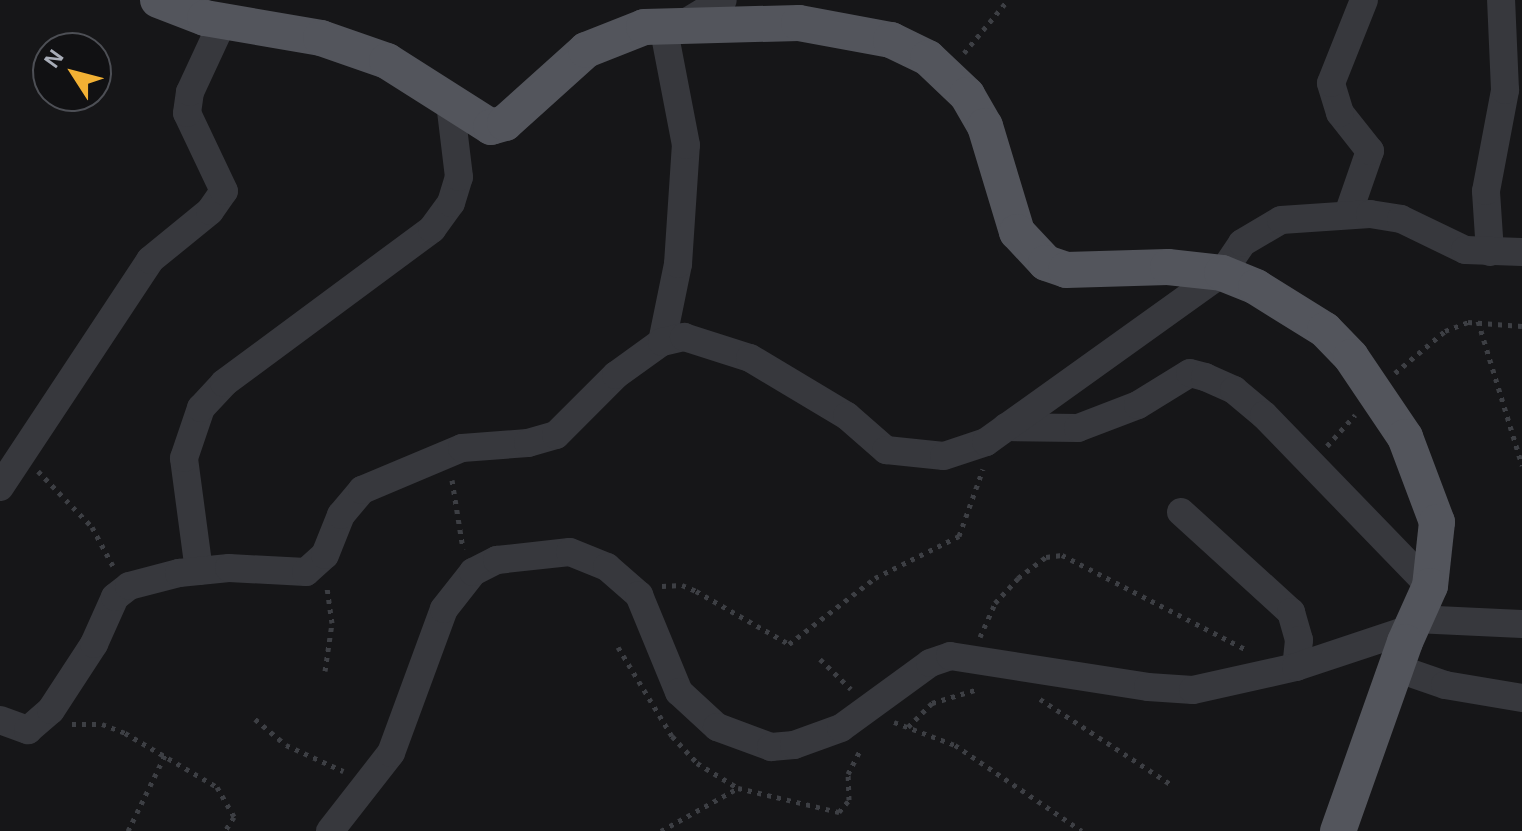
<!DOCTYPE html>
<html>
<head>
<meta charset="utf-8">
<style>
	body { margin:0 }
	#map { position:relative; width:1522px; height:831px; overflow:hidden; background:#161618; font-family:Arial,sans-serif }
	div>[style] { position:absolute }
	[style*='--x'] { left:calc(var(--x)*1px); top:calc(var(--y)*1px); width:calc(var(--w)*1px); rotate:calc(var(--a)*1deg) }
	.path>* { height:5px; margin-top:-2.5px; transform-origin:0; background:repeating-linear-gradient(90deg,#3d3f44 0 4px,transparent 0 10px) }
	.minor>* { height:28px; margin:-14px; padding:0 14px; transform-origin:14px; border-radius:14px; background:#37383d }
	.major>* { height:36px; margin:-18px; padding:0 18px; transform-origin:18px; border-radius:18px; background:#53555c }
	span { translate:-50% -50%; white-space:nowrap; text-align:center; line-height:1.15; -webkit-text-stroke:8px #111113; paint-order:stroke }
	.north { position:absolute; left:32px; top:32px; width:80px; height:80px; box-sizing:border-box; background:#111113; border:2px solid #4d4f55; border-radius:50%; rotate:306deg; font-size:22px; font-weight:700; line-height:32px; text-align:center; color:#a8adb8 }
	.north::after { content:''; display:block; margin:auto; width:28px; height:36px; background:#f2b134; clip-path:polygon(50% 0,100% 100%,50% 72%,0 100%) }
</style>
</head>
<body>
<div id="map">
	<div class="path">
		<div style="--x:964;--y:53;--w:69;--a:-50.3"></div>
		<div style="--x:1478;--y:321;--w:151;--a:73"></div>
		<div style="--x:1395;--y:373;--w:65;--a:-40"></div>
		<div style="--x:1445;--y:331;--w:25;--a:-21"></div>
		<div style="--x:1468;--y:322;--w:54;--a:4.2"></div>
		<div style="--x:1327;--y:446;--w:42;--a:-47.9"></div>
		<div style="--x:38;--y:471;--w:78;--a:46"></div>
		<div style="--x:92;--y:527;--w:44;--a:61.7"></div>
		<div style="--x:452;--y:480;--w:70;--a:80.9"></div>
		<div style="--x:662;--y:586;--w:20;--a:-3"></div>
		<div style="--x:682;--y:585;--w:15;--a:23"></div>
		<div style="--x:696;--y:591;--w:107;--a:29.7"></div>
		<div style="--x:789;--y:644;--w:108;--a:-37.5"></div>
		<div style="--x:875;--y:578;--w:94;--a:-26.6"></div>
		<div style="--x:959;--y:536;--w:71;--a:-70.3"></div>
		<div style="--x:980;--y:637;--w:37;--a:-66"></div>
		<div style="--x:995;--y:603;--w:34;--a:-47"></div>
		<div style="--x:1018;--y:578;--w:35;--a:-37"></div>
		<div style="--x:1046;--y:557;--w:16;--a:-7"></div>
		<div style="--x:1062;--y:555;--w:208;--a:27.2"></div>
		<div style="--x:618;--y:647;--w:104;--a:58.8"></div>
		<div style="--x:672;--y:736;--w:37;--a:47"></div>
		<div style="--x:697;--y:763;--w:48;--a:31.4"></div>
		<div style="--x:738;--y:788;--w:104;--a:13.4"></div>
		<div style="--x:839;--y:812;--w:16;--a:-50"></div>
		<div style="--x:849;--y:800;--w:26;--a:-92"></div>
		<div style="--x:848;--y:774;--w:28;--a:-63"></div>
		<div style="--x:820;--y:659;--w:43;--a:44.1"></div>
		<div style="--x:325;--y:671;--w:49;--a:-81.7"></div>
		<div style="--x:332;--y:623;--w:35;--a:-98"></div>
		<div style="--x:1040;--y:699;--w:158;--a:33.1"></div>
		<div style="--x:255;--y:719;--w:40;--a:40"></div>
		<div style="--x:286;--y:745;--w:63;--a:24.5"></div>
		<div style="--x:894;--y:722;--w:65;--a:20.7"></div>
		<div style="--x:955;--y:745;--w:153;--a:34.1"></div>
		<div style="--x:72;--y:724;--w:30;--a:0"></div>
		<div style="--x:102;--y:724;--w:25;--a:21"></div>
		<div style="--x:125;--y:733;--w:107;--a:30.4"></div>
		<div style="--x:217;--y:787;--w:34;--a:60"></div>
		<div style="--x:234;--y:817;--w:17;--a:123"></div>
		<div style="--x:908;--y:727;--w:34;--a:-45"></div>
		<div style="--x:932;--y:703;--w:48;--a:-16.9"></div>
		<div style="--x:128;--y:831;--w:85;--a:-64"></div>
		<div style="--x:661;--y:831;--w:88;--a:-29.2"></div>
	</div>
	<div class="minor">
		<div style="--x:685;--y:23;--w:44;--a:-31.2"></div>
		<div style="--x:1348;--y:214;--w:67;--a:-70.8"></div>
		<div style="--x:1370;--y:151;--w:48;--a:-128.3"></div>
		<div style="--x:1340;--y:113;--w:31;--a:-107"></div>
		<div style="--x:1331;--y:83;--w:89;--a:-68.3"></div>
		<div style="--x:1490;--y:252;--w:61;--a:-93.8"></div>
		<div style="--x:1486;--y:191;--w:103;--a:-79.3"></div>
		<div style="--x:1505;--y:90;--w:90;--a:-92.5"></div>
		<div style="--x:662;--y:342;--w:80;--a:-78.4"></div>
		<div style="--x:678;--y:264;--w:119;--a:-86.2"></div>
		<div style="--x:686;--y:145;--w:122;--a:-100.9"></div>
		<div style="--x:1006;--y:427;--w:72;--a:0.8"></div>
		<div style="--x:1078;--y:428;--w:64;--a:-21"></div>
		<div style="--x:1138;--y:405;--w:61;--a:-31.6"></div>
		<div style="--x:1190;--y:373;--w:16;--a:15"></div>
		<div style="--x:1205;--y:377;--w:32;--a:24"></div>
		<div style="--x:1234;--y:390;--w:39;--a:40"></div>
		<div style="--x:1264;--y:415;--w:238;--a:45.9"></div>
		<div style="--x:0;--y:487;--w:272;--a:-56.5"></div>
		<div style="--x:150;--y:260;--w:77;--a:-39.2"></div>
		<div style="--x:210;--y:211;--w:24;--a:-55"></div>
		<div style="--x:224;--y:191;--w:86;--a:-115.4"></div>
		<div style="--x:187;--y:113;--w:21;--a:-82"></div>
		<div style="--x:190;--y:92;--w:78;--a:-65.1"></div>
		<div style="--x:1181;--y:512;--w:149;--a:42.3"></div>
		<div style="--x:1291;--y:612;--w:29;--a:74"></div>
		<div style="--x:1299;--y:640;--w:27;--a:96"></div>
		<div style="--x:199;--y:571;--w:114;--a:-97.6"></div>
		<div style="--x:184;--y:458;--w:53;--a:-71.2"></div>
		<div style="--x:201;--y:408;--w:34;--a:-47"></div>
		<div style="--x:224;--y:383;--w:259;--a:-36.5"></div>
		<div style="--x:432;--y:229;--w:32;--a:-54"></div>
		<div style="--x:451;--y:203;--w:27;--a:-73"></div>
		<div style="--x:459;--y:177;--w:75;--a:-96.9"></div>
		<div style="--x:1415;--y:619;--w:107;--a:2.7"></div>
		<div style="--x:1396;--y:668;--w:52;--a:19.1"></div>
		<div style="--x:1445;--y:685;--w:78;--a:9.6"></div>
		<div style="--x:0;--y:720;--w:30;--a:20"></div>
		<div style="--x:28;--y:730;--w:30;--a:-41"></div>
		<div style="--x:51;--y:710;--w:79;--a:-56.9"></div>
		<div style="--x:94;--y:644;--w:51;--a:-65.9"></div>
		<div style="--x:115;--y:597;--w:18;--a:-38"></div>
		<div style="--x:129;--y:586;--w:52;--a:-14.6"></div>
		<div style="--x:179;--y:573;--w:50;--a:-5.7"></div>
		<div style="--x:229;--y:568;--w:77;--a:3"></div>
		<div style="--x:306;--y:572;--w:25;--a:-42"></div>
		<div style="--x:325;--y:555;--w:43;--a:-68.2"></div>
		<div style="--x:341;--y:515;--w:33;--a:-50"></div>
		<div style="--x:362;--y:490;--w:108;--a:-22.8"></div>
		<div style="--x:462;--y:448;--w:66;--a:-4.3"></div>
		<div style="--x:528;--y:443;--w:29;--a:-16"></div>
		<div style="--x:556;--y:435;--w:85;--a:-45"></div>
		<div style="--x:616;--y:375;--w:57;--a:-35.7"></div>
		<div style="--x:662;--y:342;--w:23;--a:-13"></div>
		<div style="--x:684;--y:337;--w:69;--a:17.7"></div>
		<div style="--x:750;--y:358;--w:113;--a:30.9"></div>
		<div style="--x:847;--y:416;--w:52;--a:41.1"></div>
		<div style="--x:886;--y:450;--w:58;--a:5.9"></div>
		<div style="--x:944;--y:456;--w:44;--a:-18.4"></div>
		<div style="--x:986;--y:442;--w:290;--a:-35.6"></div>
		<div style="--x:1222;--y:273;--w:36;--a:-56"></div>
		<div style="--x:1242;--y:243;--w:45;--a:-30.5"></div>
		<div style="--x:1281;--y:220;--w:89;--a:-3.9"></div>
		<div style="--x:1370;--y:214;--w:31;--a:9"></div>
		<div style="--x:1401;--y:219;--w:71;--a:25.8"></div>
		<div style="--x:1465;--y:250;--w:57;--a:2"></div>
		<div style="--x:330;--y:831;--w:99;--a:-52"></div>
		<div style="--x:391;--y:753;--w:153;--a:-69.8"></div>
		<div style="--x:444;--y:609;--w:47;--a:-51.9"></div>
		<div style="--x:473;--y:572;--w:27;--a:-27"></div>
		<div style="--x:497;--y:560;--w:73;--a:-6.3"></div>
		<div style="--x:570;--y:552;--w:40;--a:22"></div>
		<div style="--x:607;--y:567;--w:43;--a:41.2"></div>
		<div style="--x:639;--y:595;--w:105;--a:67.6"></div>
		<div style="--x:679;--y:692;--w:52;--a:42.6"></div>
		<div style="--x:717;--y:727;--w:58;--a:20.3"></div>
		<div style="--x:771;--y:747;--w:23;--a:-5"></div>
		<div style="--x:794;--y:745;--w:50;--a:-19.9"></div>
		<div style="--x:841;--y:728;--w:110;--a:-36.1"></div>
		<div style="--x:930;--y:663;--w:21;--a:-19"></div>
		<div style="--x:950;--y:656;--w:200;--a:8.9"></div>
		<div style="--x:1148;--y:687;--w:45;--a:3.8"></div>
		<div style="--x:1193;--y:690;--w:106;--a:-12.6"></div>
		<div style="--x:1296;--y:667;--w:120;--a:-18.4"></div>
	</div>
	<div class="major">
		<div style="--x:158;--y:0;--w:50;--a:21"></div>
		<div style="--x:205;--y:18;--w:118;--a:9.8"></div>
		<div style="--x:321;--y:38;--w:70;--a:19.2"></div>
		<div style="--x:387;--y:61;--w:123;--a:32.4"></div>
		<div style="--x:491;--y:127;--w:15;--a:-16"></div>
		<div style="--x:505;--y:123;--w:109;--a:-42"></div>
		<div style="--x:586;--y:50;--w:62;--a:-21.6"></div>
		<div style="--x:644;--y:27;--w:155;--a:-1.5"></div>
		<div style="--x:799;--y:23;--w:94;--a:10.5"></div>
		<div style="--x:891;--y:40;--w:41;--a:25.9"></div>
		<div style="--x:928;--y:58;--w:54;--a:43.5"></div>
		<div style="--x:967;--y:95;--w:36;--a:60"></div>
		<div style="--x:985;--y:126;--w:111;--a:73.2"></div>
		<div style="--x:1017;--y:232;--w:42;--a:46.9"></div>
		<div style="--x:1046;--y:263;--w:21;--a:19"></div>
		<div style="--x:1066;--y:270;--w:102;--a:-1.7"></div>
		<div style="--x:1168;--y:267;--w:54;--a:6.3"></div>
		<div style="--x:1222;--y:273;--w:37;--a:22"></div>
		<div style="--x:1256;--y:287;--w:81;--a:31.9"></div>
		<div style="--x:1325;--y:330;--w:37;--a:46"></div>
		<div style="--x:1351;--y:357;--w:97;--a:56"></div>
		<div style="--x:1405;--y:437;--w:91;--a:69.4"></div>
		<div style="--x:1437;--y:522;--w:64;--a:96.2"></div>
		<div style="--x:1430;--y:586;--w:61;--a:114.1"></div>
		<div style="--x:1405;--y:642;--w:201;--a:109.5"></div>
	</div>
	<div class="north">N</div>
</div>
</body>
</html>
